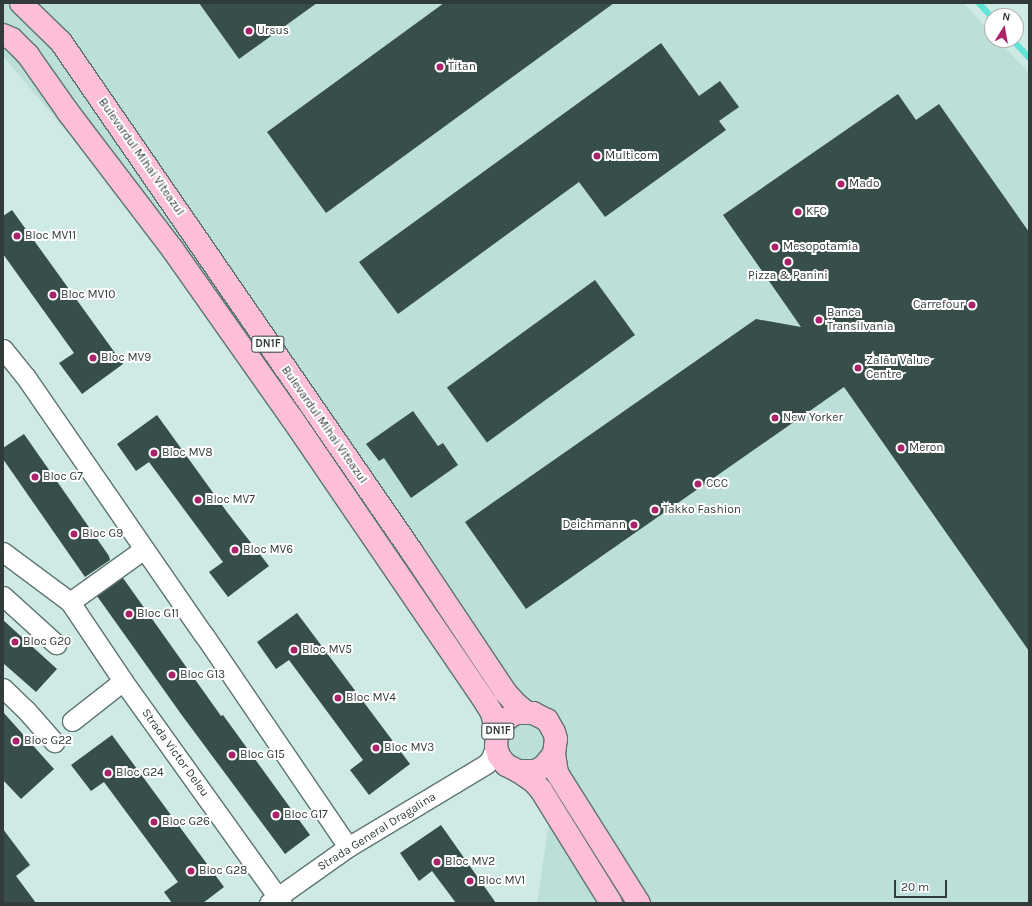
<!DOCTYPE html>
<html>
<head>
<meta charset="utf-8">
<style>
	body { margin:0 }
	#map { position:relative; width:1032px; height:906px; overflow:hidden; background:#cfe9e5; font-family:Karla,sans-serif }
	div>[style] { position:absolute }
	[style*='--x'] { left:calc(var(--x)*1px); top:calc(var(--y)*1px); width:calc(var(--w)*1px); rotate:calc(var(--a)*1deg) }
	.built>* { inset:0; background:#bcdfda }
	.stream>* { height:5.5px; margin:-2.75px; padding:0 2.75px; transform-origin:2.75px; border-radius:2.75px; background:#5fe4d5 }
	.building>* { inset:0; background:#384e4b; transform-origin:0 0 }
	.roads { filter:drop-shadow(1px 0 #5d7571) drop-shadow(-1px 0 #5d7571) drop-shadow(0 1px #5d7571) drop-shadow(0 -1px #5d7571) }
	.minor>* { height:19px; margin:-9.5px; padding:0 9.5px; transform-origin:9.5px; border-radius:9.5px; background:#fff }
	.primary>* { height:22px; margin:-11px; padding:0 11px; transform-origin:11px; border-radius:11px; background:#fdbed9 }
	.dots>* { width:11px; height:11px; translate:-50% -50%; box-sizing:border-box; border:2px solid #fff; border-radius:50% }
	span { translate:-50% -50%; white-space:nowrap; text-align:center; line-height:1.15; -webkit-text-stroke:4px #fff; paint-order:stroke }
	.shield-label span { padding:1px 3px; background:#fff; border:1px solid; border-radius:3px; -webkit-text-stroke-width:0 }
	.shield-label { font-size:11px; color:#313c3a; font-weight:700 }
	.poi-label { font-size:12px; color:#313c3a }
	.left { translate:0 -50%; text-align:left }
	.right { translate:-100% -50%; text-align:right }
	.street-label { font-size:12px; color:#313c3a }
	.frame { position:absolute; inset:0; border:4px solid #313c3a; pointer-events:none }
	.north { position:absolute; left:984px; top:8px; width:40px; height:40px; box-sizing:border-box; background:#fff; border:1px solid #adb1b0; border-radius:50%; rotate:11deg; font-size:11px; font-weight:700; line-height:16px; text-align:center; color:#313c3a }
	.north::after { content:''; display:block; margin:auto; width:14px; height:18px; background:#a9226a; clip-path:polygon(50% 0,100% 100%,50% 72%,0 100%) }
	.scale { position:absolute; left:894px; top:880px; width:53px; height:18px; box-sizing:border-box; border:2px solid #313c3a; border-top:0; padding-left:5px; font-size:12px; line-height:14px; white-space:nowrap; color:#313c3a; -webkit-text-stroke:3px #fff; paint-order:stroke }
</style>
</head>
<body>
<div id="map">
	<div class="built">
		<div style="clip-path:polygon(3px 3px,964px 3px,992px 34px,992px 40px,998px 40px,1029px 73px,1029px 903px,537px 903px,551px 809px,190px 278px,3px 56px)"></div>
	</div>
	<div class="stream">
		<div style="--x:979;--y:3;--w:19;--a:47"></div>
		<div style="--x:1013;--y:40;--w:23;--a:47"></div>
	</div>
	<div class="building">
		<div style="clip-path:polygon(199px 3px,317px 3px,239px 59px)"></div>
		<div style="clip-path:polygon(444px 3px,614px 3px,326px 213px,267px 132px)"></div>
		<div style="clip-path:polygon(661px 43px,699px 96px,720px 81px,739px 107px,719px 121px,726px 130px,605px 217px,579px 182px,398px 314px,359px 262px)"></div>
		<div style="clip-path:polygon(898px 94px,916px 120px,939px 104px,1029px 232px,1029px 651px,844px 387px,526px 609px,465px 522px,756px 319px,801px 327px,723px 215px)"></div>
		<div style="clip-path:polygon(12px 210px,123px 364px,82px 394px,59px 363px,74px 353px,3px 254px,3px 216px)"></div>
		<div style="left:595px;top:280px;width:68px;height:183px;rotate:54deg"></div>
		<div style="clip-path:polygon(413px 411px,438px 446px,443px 443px,458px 465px,411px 498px,384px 458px,379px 461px,366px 444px)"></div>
		<div style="clip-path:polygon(157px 415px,227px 512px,269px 566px,228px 597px,209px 572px,223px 562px,149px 462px,136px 471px,117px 444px)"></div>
		<div style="clip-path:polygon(24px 434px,109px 556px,110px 560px,85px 577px,3px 459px,3px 448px)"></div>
		<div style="clip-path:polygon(123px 578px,221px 716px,223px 715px,310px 835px,285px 854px,181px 714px,97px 596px)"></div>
		<div style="clip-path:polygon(297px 613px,410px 764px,369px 795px,350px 770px,363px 760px,289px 660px,276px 669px,257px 642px)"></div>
		<div style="clip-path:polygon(3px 620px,57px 669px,36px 692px,3px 663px)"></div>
		<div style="clip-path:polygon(3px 712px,54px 769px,21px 799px,3px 780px)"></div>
		<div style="clip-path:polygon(112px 735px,224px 887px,203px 903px,172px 903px,164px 892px,178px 882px,104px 782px,91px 791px,71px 765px)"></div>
		<div style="clip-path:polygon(441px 825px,474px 872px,496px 903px,456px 903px,432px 871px,419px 881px,400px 853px)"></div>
		<div style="clip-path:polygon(3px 829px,30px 865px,16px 876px,36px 903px,3px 903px)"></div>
	</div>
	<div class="roads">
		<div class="minor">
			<div style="--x:3;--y:349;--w:35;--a:51"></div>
			<div style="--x:25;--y:376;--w:315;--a:55.4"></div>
			<div style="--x:204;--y:635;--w:256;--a:55.8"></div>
			<div style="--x:3;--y:552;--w:84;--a:36.7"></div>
			<div style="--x:70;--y:602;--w:95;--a:56.1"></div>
			<div style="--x:123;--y:681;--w:273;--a:54.4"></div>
			<div style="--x:3;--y:596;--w:72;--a:42.2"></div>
			<div style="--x:70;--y:602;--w:91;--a:-35.6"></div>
			<div style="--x:3;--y:688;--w:32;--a:44"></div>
			<div style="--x:26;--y:710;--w:43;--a:48.8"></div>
			<div style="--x:72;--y:721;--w:65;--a:-38.1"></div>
			<div style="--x:269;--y:903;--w:97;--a:-35.3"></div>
			<div style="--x:348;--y:847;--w:161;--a:-31"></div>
			<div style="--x:486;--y:764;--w:6;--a:-45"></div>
			<div style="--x:490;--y:760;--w:15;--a:-67"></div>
		</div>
		<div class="primary">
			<div style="--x:21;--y:3;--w:56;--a:44.3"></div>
			<div style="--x:61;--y:42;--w:619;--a:55.46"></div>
			<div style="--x:412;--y:552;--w:169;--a:56.3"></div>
			<div style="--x:506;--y:693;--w:16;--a:47"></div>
			<div style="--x:517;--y:705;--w:11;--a:38"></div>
			<div style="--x:3;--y:35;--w:10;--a:24"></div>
			<div style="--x:12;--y:39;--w:23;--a:45"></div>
			<div style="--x:28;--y:55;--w:70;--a:54.9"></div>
			<div style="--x:68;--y:112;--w:173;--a:52.7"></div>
			<div style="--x:173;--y:250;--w:204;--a:54.8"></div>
			<div style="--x:291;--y:417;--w:346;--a:55.7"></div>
			<div style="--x:486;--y:703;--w:12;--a:59"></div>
			<div style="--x:492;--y:713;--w:22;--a:77"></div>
			<div style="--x:554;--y:754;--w:17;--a:130"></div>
			<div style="--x:543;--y:767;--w:9;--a:153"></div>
			<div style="--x:535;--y:771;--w:17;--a:180"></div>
			<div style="--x:518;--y:771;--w:13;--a:-153"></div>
			<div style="--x:506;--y:765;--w:11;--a:-128"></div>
			<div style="--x:499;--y:756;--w:10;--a:-107"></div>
			<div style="--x:496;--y:746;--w:12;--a:-85"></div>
			<div style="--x:497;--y:734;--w:10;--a:-66"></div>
			<div style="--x:501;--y:725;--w:10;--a:-45"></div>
			<div style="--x:508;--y:718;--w:9;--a:-32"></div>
			<div style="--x:516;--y:713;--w:17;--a:0"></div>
			<div style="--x:533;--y:713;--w:16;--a:27"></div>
			<div style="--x:547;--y:720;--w:14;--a:60"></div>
			<div style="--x:554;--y:732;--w:7;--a:74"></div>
			<div style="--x:556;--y:739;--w:15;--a:98"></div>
			<div style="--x:554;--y:754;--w:19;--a:81"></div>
			<div style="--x:557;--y:773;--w:154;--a:57.8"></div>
			<div style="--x:518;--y:771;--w:18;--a:34"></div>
			<div style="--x:533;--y:781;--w:12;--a:48"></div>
			<div style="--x:541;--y:790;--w:133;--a:58.2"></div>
		</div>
	</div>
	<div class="dots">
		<div style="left:249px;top:31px;background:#a9226a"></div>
		<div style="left:440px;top:67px;background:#a9226a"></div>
		<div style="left:597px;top:156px;background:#a9226a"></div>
		<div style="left:841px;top:184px;background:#a9226a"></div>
		<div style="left:798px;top:212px;background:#a9226a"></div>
		<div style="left:17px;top:236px;background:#a9226a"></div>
		<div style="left:775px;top:247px;background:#a9226a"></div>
		<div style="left:788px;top:262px;background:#a9226a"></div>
		<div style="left:53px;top:295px;background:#a9226a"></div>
		<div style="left:972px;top:305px;background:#a9226a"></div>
		<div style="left:819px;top:320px;background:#a9226a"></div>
		<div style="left:93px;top:358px;background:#a9226a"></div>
		<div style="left:858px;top:368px;background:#a9226a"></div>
		<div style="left:775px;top:418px;background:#a9226a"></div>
		<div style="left:901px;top:448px;background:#a9226a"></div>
		<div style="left:154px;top:453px;background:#a9226a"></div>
		<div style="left:35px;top:477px;background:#a9226a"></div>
		<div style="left:698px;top:484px;background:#a9226a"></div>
		<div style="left:198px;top:500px;background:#a9226a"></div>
		<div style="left:655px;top:510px;background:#a9226a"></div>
		<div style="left:634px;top:525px;background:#a9226a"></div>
		<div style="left:74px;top:534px;background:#a9226a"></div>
		<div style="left:235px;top:550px;background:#a9226a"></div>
		<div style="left:129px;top:614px;background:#a9226a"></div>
		<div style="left:15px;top:642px;background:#a9226a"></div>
		<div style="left:294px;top:650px;background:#a9226a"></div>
		<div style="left:172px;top:675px;background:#a9226a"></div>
		<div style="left:338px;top:698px;background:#a9226a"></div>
		<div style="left:16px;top:741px;background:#a9226a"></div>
		<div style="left:376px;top:748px;background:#a9226a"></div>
		<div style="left:232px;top:755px;background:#a9226a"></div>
		<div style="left:108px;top:773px;background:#a9226a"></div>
		<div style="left:276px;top:815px;background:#a9226a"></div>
		<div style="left:154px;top:822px;background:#a9226a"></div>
		<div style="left:437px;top:862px;background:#a9226a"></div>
		<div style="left:191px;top:871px;background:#a9226a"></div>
		<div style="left:470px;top:881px;background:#a9226a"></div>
	</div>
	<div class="shield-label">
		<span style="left:268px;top:344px">DN1F</span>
		<span style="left:498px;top:731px">DN1F</span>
	</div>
	<div class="poi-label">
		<span class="left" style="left:257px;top:31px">Ursus</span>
		<span class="left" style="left:448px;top:67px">Titan</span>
		<span class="left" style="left:605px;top:156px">Multicom</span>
		<span class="left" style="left:849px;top:184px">Mado</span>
		<span class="left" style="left:806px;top:212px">KFC</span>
		<span class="left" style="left:25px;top:236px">Bloc MV11</span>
		<span class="left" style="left:783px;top:247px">Mesopotamia</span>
		<span style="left:788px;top:276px">Pizza &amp; Panini</span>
		<span class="left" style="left:61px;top:295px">Bloc MV10</span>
		<span class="right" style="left:964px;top:305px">Carrefour</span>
		<span class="left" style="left:827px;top:320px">Banca<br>Transilvania</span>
		<span class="left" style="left:101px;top:358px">Bloc MV9</span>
		<span class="left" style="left:866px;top:368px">Zalău Value<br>Centre</span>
		<span class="left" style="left:783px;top:418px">New Yorker</span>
		<span class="left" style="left:909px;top:448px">Meron</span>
		<span class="left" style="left:162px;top:453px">Bloc MV8</span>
		<span class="left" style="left:43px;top:477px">Bloc G7</span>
		<span class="left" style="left:706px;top:484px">CCC</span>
		<span class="left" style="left:206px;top:500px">Bloc MV7</span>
		<span class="left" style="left:663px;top:510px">Takko Fashion</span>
		<span class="right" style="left:626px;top:525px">Deichmann</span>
		<span class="left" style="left:82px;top:534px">Bloc G9</span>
		<span class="left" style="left:243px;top:550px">Bloc MV6</span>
		<span class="left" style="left:137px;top:614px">Bloc G11</span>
		<span class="left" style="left:23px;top:642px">Bloc G20</span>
		<span class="left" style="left:302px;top:650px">Bloc MV5</span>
		<span class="left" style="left:180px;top:675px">Bloc G13</span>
		<span class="left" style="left:346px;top:698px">Bloc MV4</span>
		<span class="left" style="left:24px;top:741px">Bloc G22</span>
		<span class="left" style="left:384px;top:748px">Bloc MV3</span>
		<span class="left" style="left:240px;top:755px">Bloc G15</span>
		<span class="left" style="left:116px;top:773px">Bloc G24</span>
		<span class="left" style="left:284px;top:815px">Bloc G17</span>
		<span class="left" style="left:162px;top:822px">Bloc G26</span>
		<span class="left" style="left:445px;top:862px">Bloc MV2</span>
		<span class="left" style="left:199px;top:871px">Bloc G28</span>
		<span class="left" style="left:478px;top:881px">Bloc MV1</span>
	</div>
	<div class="street-label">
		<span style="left:141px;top:157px;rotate:55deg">Bulevardul Mihai Viteazul</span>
		<span style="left:324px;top:425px;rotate:55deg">Bulevardul Mihai Viteazul</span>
		<span style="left:175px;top:753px;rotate:54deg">Strada Victor Deleu</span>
		<span style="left:377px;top:832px;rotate:-32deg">Strada General Dragalina</span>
	</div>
	<div class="frame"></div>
	<div class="north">N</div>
	<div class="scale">20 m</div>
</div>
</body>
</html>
